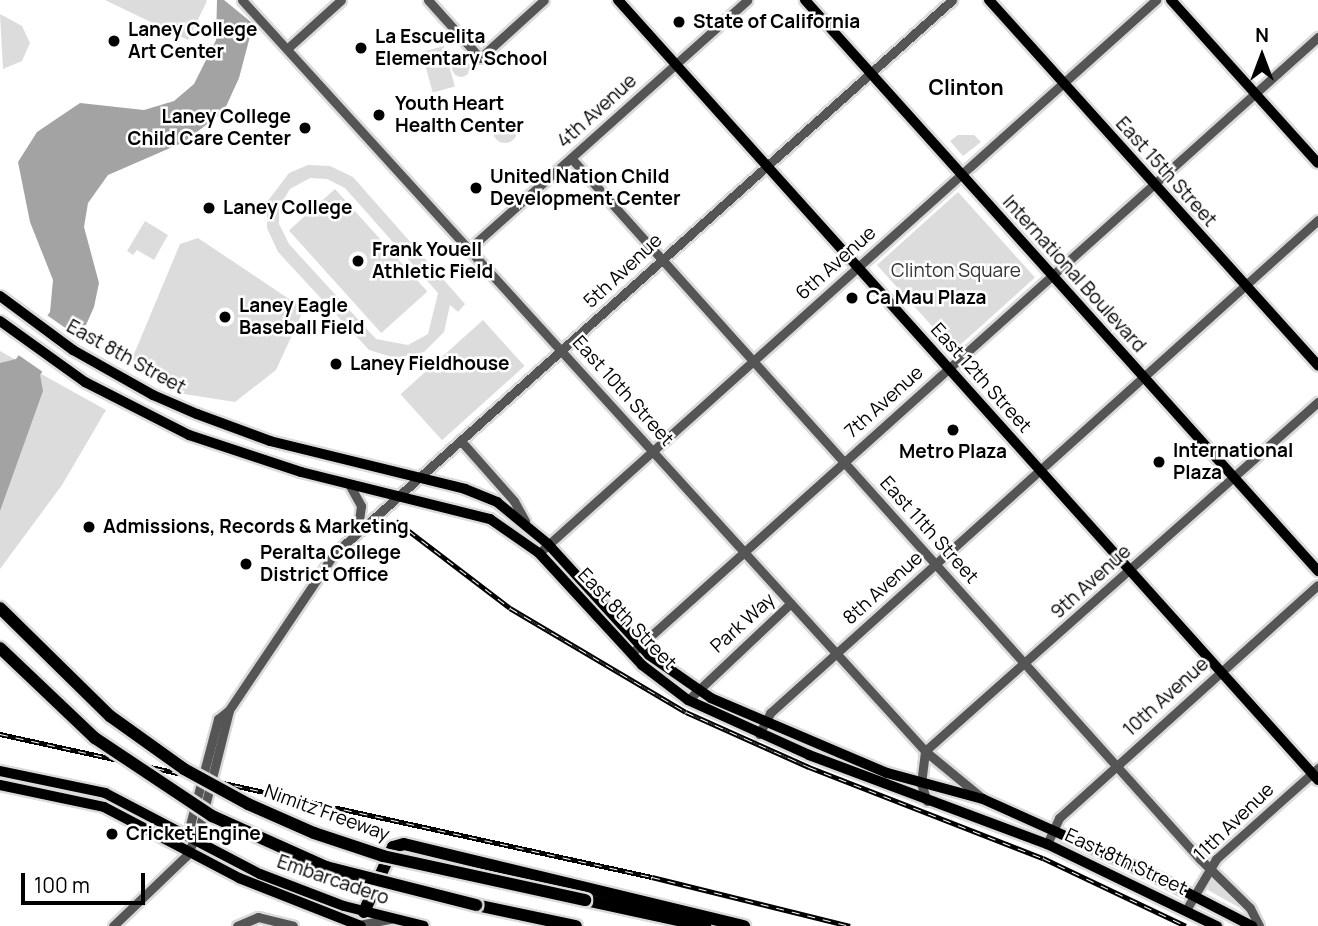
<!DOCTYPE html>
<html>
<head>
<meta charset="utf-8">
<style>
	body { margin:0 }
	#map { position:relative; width:1318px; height:926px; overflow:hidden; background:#fff; font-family:Manrope,sans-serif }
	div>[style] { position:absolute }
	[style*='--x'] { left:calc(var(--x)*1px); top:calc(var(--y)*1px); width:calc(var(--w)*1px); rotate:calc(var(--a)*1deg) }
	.green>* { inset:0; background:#dcdcdc; transform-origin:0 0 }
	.round { border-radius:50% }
	.water>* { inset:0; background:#a3a3a3 }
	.pier>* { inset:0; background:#fff; transform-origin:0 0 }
	.roads { filter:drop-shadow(2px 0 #dbdbdb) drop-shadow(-2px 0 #dbdbdb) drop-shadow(0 2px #dbdbdb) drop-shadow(0 -2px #dbdbdb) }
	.minor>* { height:9px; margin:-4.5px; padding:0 4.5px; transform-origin:4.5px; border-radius:4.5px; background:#555 }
	.major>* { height:10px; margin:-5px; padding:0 5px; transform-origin:5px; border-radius:5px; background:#000 }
	.highway>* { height:12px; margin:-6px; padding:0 6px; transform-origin:6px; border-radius:6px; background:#000 }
	.rail>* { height:5px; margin-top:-2.5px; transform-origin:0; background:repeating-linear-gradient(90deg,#fff 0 8px,#000 0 16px); box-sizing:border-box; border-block:2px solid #000 }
	.bridges { filter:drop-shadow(2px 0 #dbdbdb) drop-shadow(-2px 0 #dbdbdb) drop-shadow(0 2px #dbdbdb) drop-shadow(0 -2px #dbdbdb) }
	.highway-bridge>* { height:12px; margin:-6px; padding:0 6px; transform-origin:6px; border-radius:6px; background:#000 }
	.dots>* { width:19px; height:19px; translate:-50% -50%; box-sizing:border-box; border:4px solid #fff; border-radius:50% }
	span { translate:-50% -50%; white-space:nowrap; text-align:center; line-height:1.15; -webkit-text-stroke:5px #fff; paint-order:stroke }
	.poi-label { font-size:19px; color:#000; font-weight:700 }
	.left { translate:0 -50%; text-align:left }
	.right { translate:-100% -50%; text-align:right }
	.street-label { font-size:19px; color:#000 }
	.park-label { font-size:19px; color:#333 }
	.neighbourhood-label { font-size:21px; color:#000; font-weight:700 }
	.north { position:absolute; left:1227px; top:21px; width:70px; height:70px; -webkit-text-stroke:5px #fff; paint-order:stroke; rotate:0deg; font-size:19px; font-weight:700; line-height:28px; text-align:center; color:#000 }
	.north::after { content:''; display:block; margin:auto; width:24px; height:32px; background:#000; clip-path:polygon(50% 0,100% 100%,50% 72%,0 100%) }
	.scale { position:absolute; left:21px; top:873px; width:124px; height:32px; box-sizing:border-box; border:4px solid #000; border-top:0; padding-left:9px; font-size:21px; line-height:24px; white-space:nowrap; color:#000; -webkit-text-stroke:5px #fff; paint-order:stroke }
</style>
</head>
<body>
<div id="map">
	<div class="green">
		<div style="clip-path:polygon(105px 0,206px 0,207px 1px,188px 40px)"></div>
		<div style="clip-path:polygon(0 14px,22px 26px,30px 43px,22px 61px,3px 69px)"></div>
		<div style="left:444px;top:46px;width:42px;height:23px;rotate:75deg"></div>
		<div class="round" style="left:452px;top:59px;width:18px;height:18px"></div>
		<div class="round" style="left:493px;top:119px;width:24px;height:24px"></div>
		<div style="clip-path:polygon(958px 135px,974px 135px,981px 142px,963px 156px,950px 141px)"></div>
		<div style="clip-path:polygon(evenodd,308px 165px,330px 166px,353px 177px,465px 304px,458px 312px,450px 305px,444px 332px,424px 352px,395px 358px,369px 350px,278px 252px,267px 228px,267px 202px,289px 173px,308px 165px,310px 178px,327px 179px,345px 188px,438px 293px,428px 334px,408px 345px,376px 339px,289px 244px,279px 224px,279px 207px,290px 189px,310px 178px)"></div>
		<div style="left:335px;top:189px;width:138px;height:62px;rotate:48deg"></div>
		<div style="left:958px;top:192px;width:115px;height:109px;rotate:48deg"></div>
		<div style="clip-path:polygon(145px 221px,168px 235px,154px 260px,137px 250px,133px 255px,127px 251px)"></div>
		<div style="clip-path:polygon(198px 238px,304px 309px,276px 370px,235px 402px,184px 394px,132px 359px,180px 244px)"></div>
		<div style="left:483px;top:320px;width:62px;height:111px;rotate:48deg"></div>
		<div style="clip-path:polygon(0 351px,106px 410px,62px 485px,0 569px)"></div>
		<div style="clip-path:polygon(1211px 876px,1213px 876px,1247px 912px,1208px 890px)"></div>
	</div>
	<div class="water">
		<div style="clip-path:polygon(217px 0,253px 0,253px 25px,239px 78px,224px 111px,184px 142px,108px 175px,88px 203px,84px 227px,99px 283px,94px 307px,86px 325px,74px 328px,40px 375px,43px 391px,0 511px,0 363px,16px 359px,50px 312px,53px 280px,30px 222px,18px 162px,37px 132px,80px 103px,144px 110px,174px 101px,194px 84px,216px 40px)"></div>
	</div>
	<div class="pier">
		<div style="clip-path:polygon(224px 0,256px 0,256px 28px,251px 22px)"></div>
		<div style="left:44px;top:313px;width:37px;height:49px;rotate:35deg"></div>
	</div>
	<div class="roads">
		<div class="minor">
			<div style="--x:242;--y:0;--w:1015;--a:47.71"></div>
			<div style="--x:925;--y:751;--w:74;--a:39.5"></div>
			<div style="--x:428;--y:0;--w:78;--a:48.1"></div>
			<div style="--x:480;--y:58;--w:86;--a:-42.2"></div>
			<div style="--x:289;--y:47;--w:70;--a:-42.1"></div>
			<div style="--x:571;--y:158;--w:942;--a:48.1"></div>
			<div style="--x:1200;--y:859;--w:70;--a:44.4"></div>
			<div style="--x:1250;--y:908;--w:20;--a:63"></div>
			<div style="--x:470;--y:248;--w:372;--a:-41.8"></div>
			<div style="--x:461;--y:441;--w:80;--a:48.5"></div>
			<div style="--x:514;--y:501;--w:23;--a:61"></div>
			<div style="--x:349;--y:484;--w:25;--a:61"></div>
			<div style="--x:361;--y:506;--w:27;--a:98"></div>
			<div style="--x:539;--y:553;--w:829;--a:-41.87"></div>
			<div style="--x:635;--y:650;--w:918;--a:-41.91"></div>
			<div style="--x:688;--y:700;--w:141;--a:-43.3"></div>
			<div style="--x:759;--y:734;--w:24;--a:-62"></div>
			<div style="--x:770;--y:713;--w:737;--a:-41.98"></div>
			<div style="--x:927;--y:801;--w:18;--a:-109"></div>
			<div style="--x:921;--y:784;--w:33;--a:-83"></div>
			<div style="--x:925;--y:751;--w:526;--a:-41.61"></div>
			<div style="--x:192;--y:838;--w:13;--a:-99"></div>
			<div style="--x:190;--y:825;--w:110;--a:-75.2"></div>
			<div style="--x:218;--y:719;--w:14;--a:-39"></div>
			<div style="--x:229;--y:710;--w:188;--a:-56.1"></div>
			<div style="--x:334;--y:554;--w:830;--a:-41.87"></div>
			<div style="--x:1047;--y:844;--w:29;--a:-65"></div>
			<div style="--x:1059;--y:818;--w:348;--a:-42"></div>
			<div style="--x:1186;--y:910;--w:59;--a:-59.5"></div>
			<div style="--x:1216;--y:859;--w:137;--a:-41.7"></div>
			<div style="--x:359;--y:925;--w:33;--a:-11"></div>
			<div style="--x:113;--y:926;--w:101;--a:-43.8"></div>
			<div style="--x:186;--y:856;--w:29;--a:-63"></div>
			<div style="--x:199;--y:830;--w:123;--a:-75.9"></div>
			<div style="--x:237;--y:926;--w:23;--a:-23"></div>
			<div style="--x:258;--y:917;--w:36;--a:14"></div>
		</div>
		<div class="major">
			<div style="--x:618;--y:0;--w:1048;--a:48.09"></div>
			<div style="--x:805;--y:0;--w:768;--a:48.06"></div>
			<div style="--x:989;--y:0;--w:492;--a:48"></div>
			<div style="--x:1171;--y:0;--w:219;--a:48"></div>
			<div style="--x:0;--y:296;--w:91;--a:36.5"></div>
			<div style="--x:73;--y:350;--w:92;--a:29.4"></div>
			<div style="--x:153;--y:395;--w:48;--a:23.4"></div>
			<div style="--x:197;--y:414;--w:78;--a:20.3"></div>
			<div style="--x:270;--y:441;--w:201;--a:13.8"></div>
			<div style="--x:465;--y:489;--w:35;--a:22"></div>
			<div style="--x:497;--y:502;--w:66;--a:39.5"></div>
			<div style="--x:548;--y:544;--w:150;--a:47.7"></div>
			<div style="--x:649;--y:655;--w:75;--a:34.7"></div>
			<div style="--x:711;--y:698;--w:191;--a:23.1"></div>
			<div style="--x:887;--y:773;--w:99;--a:15.2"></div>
			<div style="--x:983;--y:799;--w:193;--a:24.2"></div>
			<div style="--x:1159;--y:878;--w:105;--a:27.3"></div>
			<div style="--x:0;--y:321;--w:105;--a:35.7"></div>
			<div style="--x:85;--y:382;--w:117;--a:27"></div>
			<div style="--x:189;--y:435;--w:118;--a:18.3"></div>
			<div style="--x:301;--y:472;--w:195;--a:14"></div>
			<div style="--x:490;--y:519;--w:60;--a:34.8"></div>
			<div style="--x:539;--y:553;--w:152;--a:47.4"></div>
			<div style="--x:642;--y:665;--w:58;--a:37.3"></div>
			<div style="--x:688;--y:700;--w:133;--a:24.4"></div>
			<div style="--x:809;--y:755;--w:254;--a:20.5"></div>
			<div style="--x:1047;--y:844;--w:189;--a:25.8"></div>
			<div style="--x:0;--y:771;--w:107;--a:11.8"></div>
			<div style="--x:105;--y:793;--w:175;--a:27.6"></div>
			<div style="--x:260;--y:874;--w:90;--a:20.9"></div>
			<div style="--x:344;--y:906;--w:82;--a:14"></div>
			<div style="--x:0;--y:785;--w:106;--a:11.9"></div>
			<div style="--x:104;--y:807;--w:153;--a:27.7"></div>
			<div style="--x:239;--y:878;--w:131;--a:21.5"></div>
		</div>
		<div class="highway">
			<div style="--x:585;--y:900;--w:123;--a:12.2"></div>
			<div style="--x:476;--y:905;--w:102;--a:11.9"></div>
			<div style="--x:364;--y:912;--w:71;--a:-66"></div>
			<div style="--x:393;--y:847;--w:11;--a:-15"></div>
			<div style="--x:404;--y:844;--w:350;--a:13.6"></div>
		</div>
	</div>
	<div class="rail">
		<div style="--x:396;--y:521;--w:143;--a:37.3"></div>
		<div style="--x:510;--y:608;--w:204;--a:30.6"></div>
		<div style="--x:686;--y:712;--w:135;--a:24.1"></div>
		<div style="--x:809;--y:767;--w:251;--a:21.3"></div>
		<div style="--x:1043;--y:858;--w:158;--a:25.4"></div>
		<div style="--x:0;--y:734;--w:667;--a:12.37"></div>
		<div style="--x:652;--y:877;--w:204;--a:13.9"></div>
	</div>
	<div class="bridges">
		<div class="highway-bridge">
			<div style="--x:0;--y:608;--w:154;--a:44.5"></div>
			<div style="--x:110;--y:716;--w:91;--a:35.6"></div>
			<div style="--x:184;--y:769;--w:73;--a:28.7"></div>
			<div style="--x:248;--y:804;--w:72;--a:23.7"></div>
			<div style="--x:314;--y:833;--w:73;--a:18.4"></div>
			<div style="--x:383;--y:856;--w:207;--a:12.3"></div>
			<div style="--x:0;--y:648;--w:131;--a:43.5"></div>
			<div style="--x:95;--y:738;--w:141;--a:33.7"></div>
			<div style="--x:212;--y:816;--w:125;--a:24.1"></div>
			<div style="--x:326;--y:867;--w:155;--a:14.2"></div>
		</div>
	</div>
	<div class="dots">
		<div style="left:679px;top:22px;background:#000"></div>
		<div style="left:114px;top:41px;background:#000"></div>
		<div style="left:361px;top:48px;background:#000"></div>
		<div style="left:379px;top:115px;background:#000"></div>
		<div style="left:305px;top:128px;background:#000"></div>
		<div style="left:476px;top:188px;background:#000"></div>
		<div style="left:209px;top:208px;background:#000"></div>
		<div style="left:358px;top:261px;background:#000"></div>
		<div style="left:852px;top:298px;background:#000"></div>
		<div style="left:225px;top:317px;background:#000"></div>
		<div style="left:336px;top:364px;background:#000"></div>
		<div style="left:953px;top:430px;background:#000"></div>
		<div style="left:1159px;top:462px;background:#000"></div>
		<div style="left:89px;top:527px;background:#000"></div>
		<div style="left:246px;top:564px;background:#000"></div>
		<div style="left:112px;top:834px;background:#000"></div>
	</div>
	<div class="poi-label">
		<span class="left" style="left:693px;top:22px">State of California</span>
		<span class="left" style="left:128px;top:41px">Laney College<br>Art Center</span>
		<span class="left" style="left:375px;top:48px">La Escuelita<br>Elementary School</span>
		<span class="left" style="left:395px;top:115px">Youth Heart<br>Health Center</span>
		<span class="right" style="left:291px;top:128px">Laney College<br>Child Care Center</span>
		<span class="left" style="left:490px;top:188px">United Nation Child<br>Development Center</span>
		<span class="left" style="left:223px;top:208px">Laney College</span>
		<span class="left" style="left:372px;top:261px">Frank Youell<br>Athletic Field</span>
		<span class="left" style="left:866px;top:298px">Ca Mau Plaza</span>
		<span class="left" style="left:239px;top:317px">Laney Eagle<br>Baseball Field</span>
		<span class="left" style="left:350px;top:364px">Laney Fieldhouse</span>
		<span class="left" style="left:1173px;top:462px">International<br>Plaza</span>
		<span style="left:953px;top:452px">Metro Plaza</span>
		<span class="left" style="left:103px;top:527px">Admissions, Records &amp; Marketing</span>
		<span class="left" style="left:260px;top:564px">Peralta College<br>District Office</span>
		<span class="left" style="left:126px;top:834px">Cricket Engine</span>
	</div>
	<div class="street-label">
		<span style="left:597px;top:111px;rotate:-42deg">4th Avenue</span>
		<span style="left:1166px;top:172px;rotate:48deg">East 15th Street</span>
		<span style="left:836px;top:263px;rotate:-42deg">6th Avenue</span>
		<span style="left:623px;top:271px;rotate:-43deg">5th Avenue</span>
		<span style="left:1074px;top:274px;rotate:48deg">International Boulevard</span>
		<span style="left:126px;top:357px;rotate:29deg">East 8th Street</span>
		<span style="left:981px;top:378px;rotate:48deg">East 12th Street</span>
		<span style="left:623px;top:391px;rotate:48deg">East 10th Street</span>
		<span style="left:884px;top:402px;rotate:-42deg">7th Avenue</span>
		<span style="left:929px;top:530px;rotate:48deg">East 11th Street</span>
		<span style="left:1091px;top:582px;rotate:-42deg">9th Avenue</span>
		<span style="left:883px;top:588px;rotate:-42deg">8th Avenue</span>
		<span style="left:627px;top:619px;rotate:46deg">East 8th Street</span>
		<span style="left:743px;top:623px;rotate:-42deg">Park Way</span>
		<span style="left:1166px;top:697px;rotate:-42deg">10th Avenue</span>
		<span style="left:327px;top:813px;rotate:20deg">Nimitz Freeway</span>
		<span style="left:1234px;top:822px;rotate:-44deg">11th Avenue</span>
		<span style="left:1126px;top:862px;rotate:25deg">East 8th Street</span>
		<span style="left:333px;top:880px;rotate:19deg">Embarcadero</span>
	</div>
	<div class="park-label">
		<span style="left:956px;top:271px">Clinton Square</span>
	</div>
	<div class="neighbourhood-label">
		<span style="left:966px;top:87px">Clinton</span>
	</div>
	<div class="north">N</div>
	<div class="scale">100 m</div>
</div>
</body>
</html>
